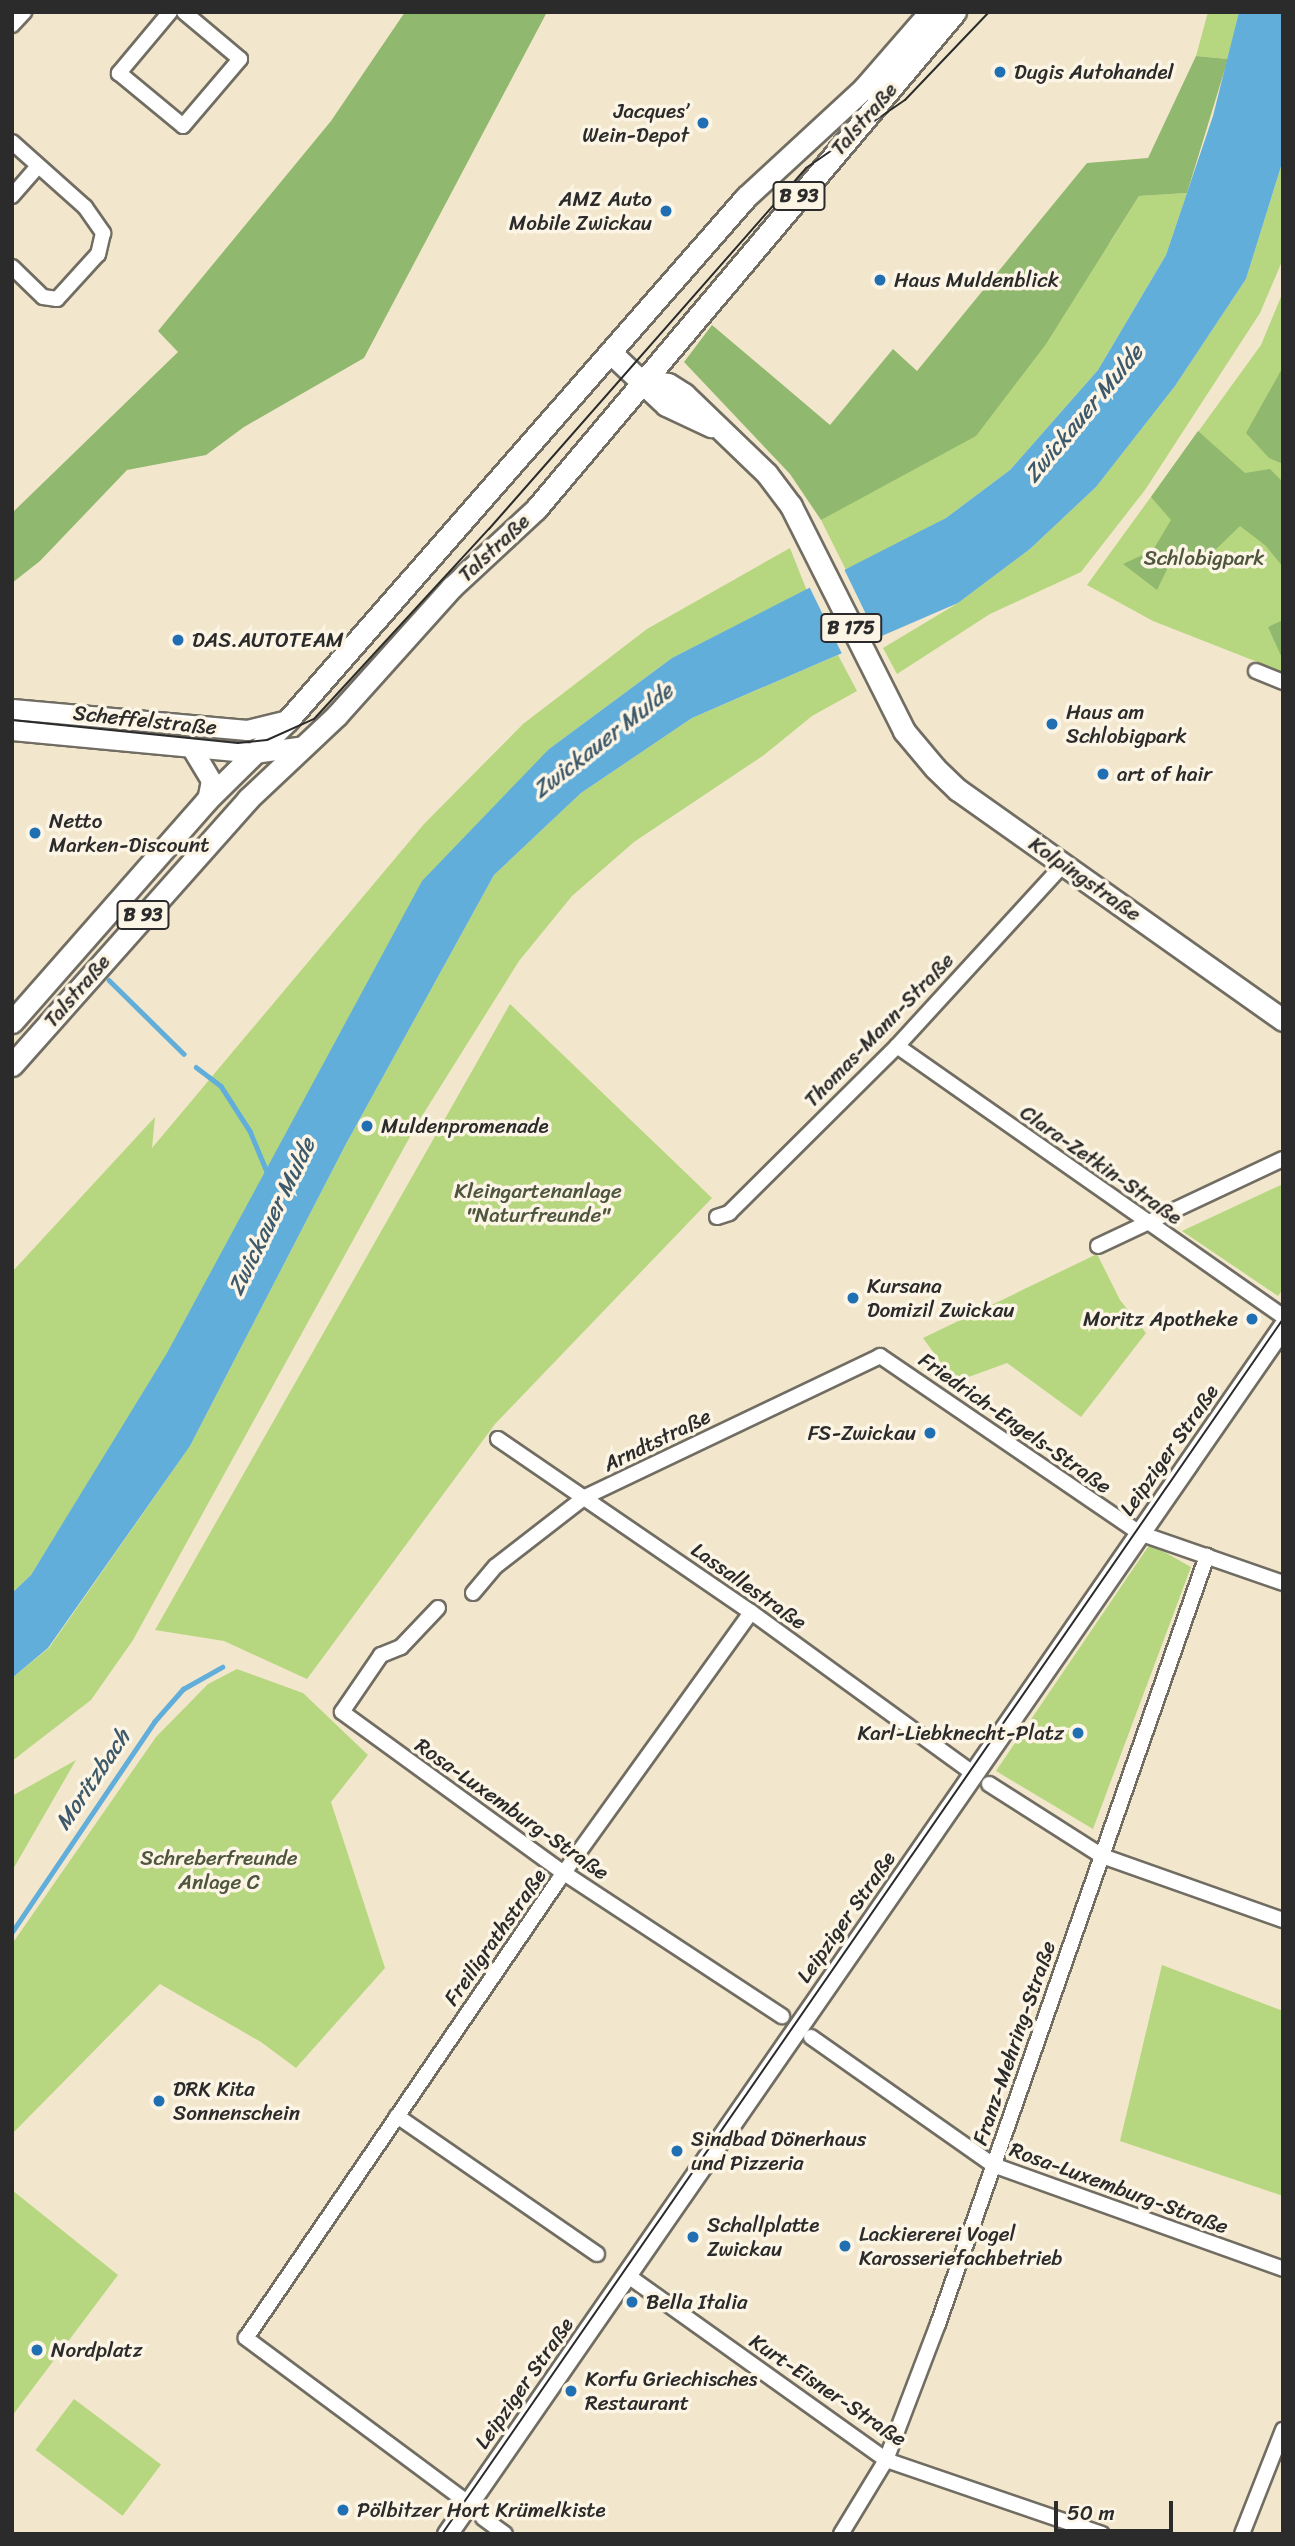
<!DOCTYPE html>
<html>
<head>
<meta charset="utf-8">
<style>
	body { margin:0 }
	#map { position:relative; width:1295px; height:2546px; overflow:hidden; background:#f2e7cc; font-family:Sriracha,sans-serif }
	div>[style] { position:absolute }
	[style*='--x'] { left:calc(var(--x)*1px); top:calc(var(--y)*1px); width:calc(var(--w)*1px); rotate:calc(var(--a)*1deg) }
	.green>* { inset:0; background:#b6d77f; transform-origin:0 0 }
	.forest>* { inset:0; background:#90b86e }
	.water>* { inset:0; background:#62aedb }
	.pier>* { inset:0; background:#f2e7cc; transform-origin:0 0 }
	.stream>* { height:4.5px; margin:-2.25px; padding:0 2.25px; transform-origin:2.25px; border-radius:2.25px; background:#62aedb }
	.roads { filter:drop-shadow(2px 0 #716d63) drop-shadow(-2px 0 #716d63) drop-shadow(0 2px #716d63) drop-shadow(0 -2px #716d63) }
	.street>* { height:14px; margin:-7px; padding:0 7px; transform-origin:7px; border-radius:7px; background:#fff }
	.secondary>* { height:19px; margin:-9.5px; padding:0 9.5px; transform-origin:9.5px; border-radius:9.5px; background:#fff }
	.primary>* { height:21px; margin:-10.5px; padding:0 10.5px; transform-origin:10.5px; border-radius:10.5px; background:#fff }
	.tram>* { height:2px; margin:-1px; padding:0 1px; transform-origin:1px; border-radius:1px; background:#2b2b2b }
	.dots>* { width:19px; height:19px; translate:-50% -50%; box-sizing:border-box; border:4px solid #fcf5e5; border-radius:50% }
	span { translate:-50% -50%; white-space:nowrap; text-align:center; line-height:1.15; -webkit-text-stroke:7px #fcf5e5; paint-order:stroke }
	.shield-label span { padding:2px 5px; background:#fcf5e5; border:2px solid; border-radius:5px; -webkit-text-stroke-width:0 }
	.shield-label { font-size:19px; color:#2b2b2b; font-weight:700 }
	.poi-label { font-size:21px; color:#2b2b2b }
	.left { translate:0 -50%; text-align:left }
	.right { translate:-100% -50%; text-align:right }
	.street-label { font-size:21px; color:#2b2b2b }
	.park-label { font-size:21px; color:#4e5640 }
	.water-label { font-size:23px; color:#3e5969; font-style:italic }
	.frame { position:absolute; inset:0; border:14px solid #2b2b2b; pointer-events:none }
	.scale { position:absolute; left:1054px; top:2501px; width:119px; height:32px; box-sizing:border-box; border:4px solid #2b2b2b; border-top:0; padding-left:9px; font-size:21px; line-height:24px; white-space:nowrap; color:#2b2b2b; -webkit-text-stroke:5px #fcf5e5; paint-order:stroke }
</style>
</head>
<body>
<div id="map">
	<div class="green">
		<div style="clip-path:polygon(1208px 12px,1239px 12px,1228px 59px,1196px 56px)"></div>
		<div style="clip-path:polygon(1283px 160px,1283px 259px,1260px 313px,1145px 490px,1081px 572px,990px 614px,897px 674px,883px 648px,958px 603px,1030px 549px,1096px 487px,1175px 386px,1246px 279px)"></div>
		<div style="clip-path:polygon(1187px 193px,1166px 255px,1098px 370px,1010px 470px,946px 518px,847px 572px,821px 520px,883px 484px,1111px 241px,1139px 196px)"></div>
		<div style="clip-path:polygon(1283px 292px,1283px 672px,1153px 621px,1087px 585px,1261px 345px)"></div>
		<div style="clip-path:polygon(790px 548px,807px 591px,672px 658px,549px 749px,31px 1575px,12px 1593px,12px 1272px,155px 1117px,152px 1148px,424px 824px,523px 724px,647px 629px)"></div>
		<div style="clip-path:polygon(838px 655px,857px 691px,812px 716px,764px 755px,634px 842px,572px 896px,519px 961px,417px 1124px,133px 1640px,91px 1700px,12px 1761px,12px 1678px,49px 1648px,190px 1446px,346px 1144px,494px 875px,581px 793px,692px 718px)"></div>
		<div style="clip-path:polygon(510px 1004px,712px 1198px,495px 1424px,307px 1679px,224px 1641px,155px 1630px)"></div>
		<div style="clip-path:polygon(1283px 1184px,1283px 1289px,1278px 1296px,1182px 1231px)"></div>
		<div style="clip-path:polygon(1097px 1254px,1120px 1300px,1146px 1333px,1081px 1417px,1007px 1363px,955px 1382px,923px 1338px)"></div>
		<div style="clip-path:polygon(1150px 1544px,1191px 1567px,1093px 1829px,996px 1771px)"></div>
		<div style="clip-path:polygon(237px 1669px,303px 1693px,368px 1755px,331px 1802px,385px 1968px,296px 2068px,261px 2042px,160px 1984px,12px 2134px,12px 1944px,156px 1737px,208px 1684px)"></div>
		<div style="clip-path:polygon(76px 1760px,12px 1871px,12px 1796px)"></div>
		<div style="clip-path:polygon(1162px 1965px,1283px 2011px,1283px 2196px,1120px 2141px)"></div>
		<div style="clip-path:polygon(12px 2190px,118px 2275px,12px 2416px)"></div>
		<div style="left:74px;top:2399px;width:109px;height:64px;rotate:37deg"></div>
	</div>
	<div class="forest">
		<div style="clip-path:polygon(405px 12px,547px 12px,364px 358px,244px 427px,206px 455px,127px 470px,40px 561px,12px 583px,12px 513px,178px 352px,158px 331px,331px 121px)"></div>
		<div style="clip-path:polygon(1196px 56px,1228px 59px,1187px 193px,1139px 196px,1046px 344px,976px 436px,821px 520px,790px 474px,684px 362px,712px 325px,830px 425px,893px 349px,917px 371px,1087px 163px,1148px 158px)"></div>
		<div style="clip-path:polygon(1283px 367px,1283px 464px,1269px 458px,1246px 433px)"></div>
		<div style="clip-path:polygon(1198px 431px,1245px 473px,1270px 469px,1283px 482px,1283px 567px,1266px 546px,1240px 526px,1209px 556px,1175px 553px,1157px 590px,1123px 564px,1153px 550px,1171px 520px,1151px 497px)"></div>
		<div style="clip-path:polygon(1283px 620px,1283px 660px,1268px 627px)"></div>
	</div>
	<div class="water">
		<div style="clip-path:polygon(1239px 12px,1283px 12px,1283px 160px,1246px 279px,1175px 386px,1096px 487px,1030px 549px,958px 603px,692px 718px,581px 793px,494px 875px,346px 1144px,190px 1446px,48px 1648px,12px 1678px,12px 1593px,31px 1575px,167px 1353px,422px 881px,549px 749px,672px 658px,946px 518px,1010px 470px,1098px 370px,1166px 255px,1213px 116px)"></div>
	</div>
	<div class="pier">
		<div style="left:844px;top:569px;width:80px;height:39px;rotate:64deg"></div>
	</div>
	<div class="stream">
		<div style="--x:109;--y:980;--w:105;--a:44.6"></div>
		<div style="--x:196;--y:1067;--w:31;--a:37"></div>
		<div style="--x:221;--y:1086;--w:54;--a:57.2"></div>
		<div style="--x:250;--y:1131;--w:47;--a:67.3"></div>
		<div style="--x:12;--y:1932;--w:254;--a:-55.9"></div>
		<div style="--x:154;--y:1722;--w:44;--a:-48.7"></div>
		<div style="--x:183;--y:1689;--w:45;--a:-29.4"></div>
	</div>
	<div class="roads">
		<div class="street">
			<div style="--x:170;--y:12;--w:80;--a:129.9"></div>
			<div style="--x:119;--y:73;--w:83;--a:39.6"></div>
			<div style="--x:183;--y:126;--w:88;--a:-49.6"></div>
			<div style="--x:240;--y:59;--w:73;--a:-140"></div>
			<div style="--x:12;--y:25;--w:18;--a:-47"></div>
			<div style="--x:12;--y:142;--w:98;--a:41.7"></div>
			<div style="--x:85;--y:207;--w:32;--a:55"></div>
			<div style="--x:103;--y:233;--w:22;--a:103"></div>
			<div style="--x:98;--y:254;--w:61;--a:132.3"></div>
			<div style="--x:57;--y:299;--w:14;--a:-172"></div>
			<div style="--x:43;--y:297;--w:43;--a:-135.9"></div>
			<div style="--x:12;--y:196;--w:40;--a:-49"></div>
			<div style="--x:1256;--y:671;--w:29;--a:22"></div>
			<div style="--x:897;--y:1046;--w:471;--a:35"></div>
			<div style="--x:717;--y:1217;--w:13;--a:-18"></div>
			<div style="--x:729;--y:1213;--w:237;--a:-44.8"></div>
			<div style="--x:897;--y:1046;--w:247;--a:-47.5"></div>
			<div style="--x:1098;--y:1246;--w:204;--a:-25.2"></div>
			<div style="--x:498;--y:1439;--w:306;--a:34.4"></div>
			<div style="--x:751;--y:1612;--w:274;--a:36"></div>
			<div style="--x:473;--y:1593;--w:35;--a:-50"></div>
			<div style="--x:496;--y:1566;--w:113;--a:-37.8"></div>
			<div style="--x:585;--y:1497;--w:327;--a:-25.5"></div>
			<div style="--x:880;--y:1356;--w:314;--a:34.3"></div>
			<div style="--x:1139;--y:1533;--w:152;--a:19.1"></div>
			<div style="--x:438;--y:1608;--w:54;--a:133.5"></div>
			<div style="--x:401;--y:1647;--w:22;--a:158"></div>
			<div style="--x:381;--y:1655;--w:69;--a:124.4"></div>
			<div style="--x:342;--y:1712;--w:274;--a:36"></div>
			<div style="--x:564;--y:1873;--w:261;--a:33.3"></div>
			<div style="--x:989;--y:1784;--w:134;--a:32.5"></div>
			<div style="--x:1102;--y:1856;--w:192;--a:19.5"></div>
			<div style="--x:811;--y:2037;--w:223;--a:35.1"></div>
			<div style="--x:993;--y:2165;--w:308;--a:19.7"></div>
			<div style="--x:397;--y:2116;--w:243;--a:34.6"></div>
			<div style="--x:627;--y:2275;--w:318;--a:35.5"></div>
			<div style="--x:886;--y:2460;--w:228;--a:18.9"></div>
			<div style="--x:468;--y:2503;--w:277;--a:-143.4"></div>
			<div style="--x:246;--y:2338;--w:553;--a:-55.68"></div>
			<div style="--x:558;--y:1881;--w:331;--a:-54.3"></div>
			<div style="--x:483;--y:2518;--w:27;--a:36"></div>
			<div style="--x:841;--y:2534;--w:87;--a:-58.7"></div>
			<div style="--x:886;--y:2460;--w:146;--a:-69.1"></div>
			<div style="--x:938;--y:2324;--w:814;--a:-70.7"></div>
			<div style="--x:1242;--y:2534;--w:112;--a:-68.5"></div>
		</div>
		<div class="secondary">
			<div style="--x:12;--y:709;--w:236;--a:5.1"></div>
			<div style="--x:247;--y:730;--w:42;--a:-13.7"></div>
			<div style="--x:12;--y:730;--w:243;--a:5.4"></div>
			<div style="--x:254;--y:753;--w:50;--a:-8"></div>
			<div style="--x:191;--y:747;--w:39;--a:59"></div>
			<div style="--x:211;--y:780;--w:20;--a:101"></div>
			<div style="--x:447;--y:2534;--w:1469;--a:-55.31"></div>
		</div>
		<div class="primary">
			<div style="--x:610;--y:352;--w:77;--a:43.4"></div>
			<div style="--x:666;--y:405;--w:50;--a:25"></div>
			<div style="--x:642;--y:379;--w:26;--a:11"></div>
			<div style="--x:668;--y:384;--w:19;--a:32"></div>
			<div style="--x:684;--y:394;--w:115;--a:43.9"></div>
			<div style="--x:767;--y:474;--w:40;--a:53"></div>
			<div style="--x:791;--y:506;--w:252;--a:63.3"></div>
			<div style="--x:904;--y:731;--w:48;--a:50"></div>
			<div style="--x:935;--y:768;--w:32;--a:44"></div>
			<div style="--x:958;--y:790;--w:398;--a:35.3"></div>
			<div style="--x:12;--y:1022;--w:295;--a:-48.7"></div>
			<div style="--x:207;--y:800;--w:114;--a:-44.6"></div>
			<div style="--x:288;--y:720;--w:695;--a:-48.79"></div>
			<div style="--x:746;--y:197;--w:161;--a:-42.7"></div>
			<div style="--x:864;--y:88;--w:101;--a:-49"></div>
			<div style="--x:12;--y:1065;--w:356;--a:-48.4"></div>
			<div style="--x:248;--y:799;--w:122;--a:-43.3"></div>
			<div style="--x:337;--y:715;--w:172;--a:-48.1"></div>
			<div style="--x:452;--y:587;--w:115;--a:-42.9"></div>
			<div style="--x:536;--y:509;--w:650;--a:-49.87"></div>
		</div>
	</div>
	<div class="tram">
		<div style="--x:12;--y:720;--w:227;--a:5.8"></div>
		<div style="--x:238;--y:743;--w:29;--a:-6"></div>
		<div style="--x:267;--y:740;--w:51;--a:-24.1"></div>
		<div style="--x:314;--y:719;--w:258;--a:-47.4"></div>
		<div style="--x:489;--y:529;--w:480;--a:-48.7"></div>
		<div style="--x:806;--y:168;--w:120;--a:-34.5"></div>
		<div style="--x:905;--y:100;--w:122;--a:-46.3"></div>
		<div style="--x:442;--y:2534;--w:1478;--a:-55.31"></div>
	</div>
	<div class="dots">
		<div style="left:1000px;top:72px;background:#1f6fb2"></div>
		<div style="left:703px;top:123px;background:#1f6fb2"></div>
		<div style="left:666px;top:211px;background:#1f6fb2"></div>
		<div style="left:880px;top:280px;background:#1f6fb2"></div>
		<div style="left:178px;top:640px;background:#1f6fb2"></div>
		<div style="left:1052px;top:724px;background:#1f6fb2"></div>
		<div style="left:1103px;top:774px;background:#1f6fb2"></div>
		<div style="left:35px;top:833px;background:#1f6fb2"></div>
		<div style="left:367px;top:1126px;background:#1f6fb2"></div>
		<div style="left:853px;top:1298px;background:#1f6fb2"></div>
		<div style="left:1252px;top:1319px;background:#1f6fb2"></div>
		<div style="left:930px;top:1433px;background:#1f6fb2"></div>
		<div style="left:1078px;top:1733px;background:#1f6fb2"></div>
		<div style="left:159px;top:2101px;background:#1f6fb2"></div>
		<div style="left:677px;top:2151px;background:#1f6fb2"></div>
		<div style="left:693px;top:2237px;background:#1f6fb2"></div>
		<div style="left:845px;top:2246px;background:#1f6fb2"></div>
		<div style="left:632px;top:2302px;background:#1f6fb2"></div>
		<div style="left:37px;top:2350px;background:#1f6fb2"></div>
		<div style="left:571px;top:2391px;background:#1f6fb2"></div>
		<div style="left:343px;top:2510px;background:#1f6fb2"></div>
	</div>
	<div class="shield-label">
		<span style="left:799px;top:196px">B 93</span>
		<span style="left:851px;top:628px">B 175</span>
		<span style="left:143px;top:915px">B 93</span>
	</div>
	<div class="poi-label">
		<span class="left" style="left:1014px;top:72px">Dugis Autohandel</span>
		<span class="right" style="left:689px;top:123px">Jacques’<br>Wein-Depot</span>
		<span class="right" style="left:652px;top:211px">AMZ Auto<br>Mobile Zwickau</span>
		<span class="left" style="left:894px;top:280px">Haus Muldenblick</span>
		<span class="left" style="left:192px;top:640px">DAS.AUTOTEAM</span>
		<span class="left" style="left:1066px;top:724px">Haus am<br>Schlobigpark</span>
		<span class="left" style="left:1117px;top:774px">art of hair</span>
		<span class="left" style="left:49px;top:833px">Netto<br>Marken-Discount</span>
		<span class="left" style="left:381px;top:1126px">Muldenpromenade</span>
		<span class="left" style="left:867px;top:1298px">Kursana<br>Domizil Zwickau</span>
		<span class="right" style="left:1238px;top:1319px">Moritz Apotheke</span>
		<span class="right" style="left:916px;top:1433px">FS-Zwickau</span>
		<span class="right" style="left:1064px;top:1733px">Karl-Liebknecht-Platz</span>
		<span class="left" style="left:173px;top:2101px">DRK Kita<br>Sonnenschein</span>
		<span class="left" style="left:691px;top:2151px">Sindbad Dönerhaus<br>und Pizzeria</span>
		<span class="left" style="left:707px;top:2237px">Schallplatte<br>Zwickau</span>
		<span class="left" style="left:859px;top:2246px">Lackiererei Vogel<br>Karosseriefachbetrieb</span>
		<span class="left" style="left:646px;top:2302px">Bella Italia</span>
		<span class="left" style="left:51px;top:2350px">Nordplatz</span>
		<span class="left" style="left:585px;top:2391px">Korfu Griechisches<br>Restaurant</span>
		<span class="left" style="left:357px;top:2510px">Pölbitzer Hort Krümelkiste</span>
	</div>
	<div class="street-label">
		<span style="left:864px;top:119px;rotate:-49deg">Talstraße</span>
		<span style="left:494px;top:548px;rotate:-43deg">Talstraße</span>
		<span style="left:145px;top:720px;rotate:6deg">Scheffelstraße</span>
		<span style="left:1085px;top:879px;rotate:35deg">Kolpingstraße</span>
		<span style="left:77px;top:991px;rotate:-49deg">Talstraße</span>
		<span style="left:879px;top:1030px;rotate:-46deg">Thomas-Mann-Straße</span>
		<span style="left:1101px;top:1165px;rotate:35deg">Clara-Zetkin-Straße</span>
		<span style="left:1015px;top:1423px;rotate:35deg">Friedrich-Engels-Straße</span>
		<span style="left:657px;top:1440px;rotate:-26deg">Arndtstraße</span>
		<span style="left:1169px;top:1450px;rotate:-55deg">Leipziger Straße</span>
		<span style="left:749px;top:1586px;rotate:35deg">Lassallestraße</span>
		<span style="left:512px;top:1809px;rotate:35deg">Rosa-Luxemburg-Straße</span>
		<span style="left:846px;top:1917px;rotate:-55deg">Leipziger Straße</span>
		<span style="left:495px;top:1937px;rotate:-55deg">Freiligrathstraße</span>
		<span style="left:1014px;top:2043px;rotate:-71deg">Franz-Mehring-Straße</span>
		<span style="left:1119px;top:2188px;rotate:20deg">Rosa-Luxemburg-Straße</span>
		<span style="left:524px;top:2383px;rotate:-55deg">Leipziger Straße</span>
		<span style="left:828px;top:2390px;rotate:34deg">Kurt-Eisner-Straße</span>
	</div>
	<div class="park-label">
		<span style="left:1204px;top:558px">Schlobigpark</span>
		<span style="left:538px;top:1203px">Kleingartenanlage<br>"Naturfreunde"</span>
		<span style="left:219px;top:1870px">Schreberfreunde<br>Anlage C</span>
	</div>
	<div class="water-label">
		<span style="left:1084px;top:414px;rotate:-50deg">Zwickauer Mulde</span>
		<span style="left:603px;top:741px;rotate:-38deg">Zwickauer Mulde</span>
		<span style="left:272px;top:1217px;rotate:-64deg">Zwickauer Mulde</span>
		<span style="left:93px;top:1780px;rotate:-56deg">Moritzbach</span>
	</div>
	<div class="frame"></div>
	<div class="scale">50 m</div>
</div>
</body>
</html>
